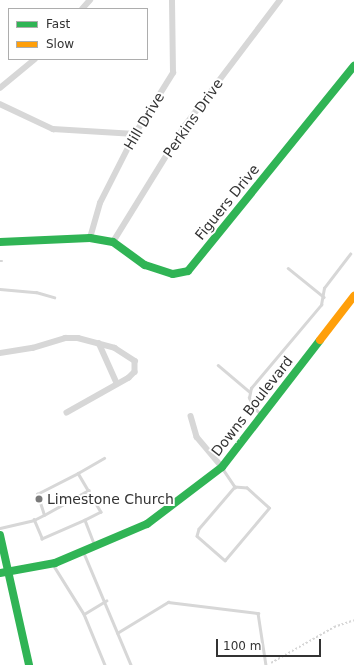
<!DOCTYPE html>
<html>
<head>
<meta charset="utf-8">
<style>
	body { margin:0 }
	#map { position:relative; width:354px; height:665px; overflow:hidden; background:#fff; font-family:"DejaVu Sans",sans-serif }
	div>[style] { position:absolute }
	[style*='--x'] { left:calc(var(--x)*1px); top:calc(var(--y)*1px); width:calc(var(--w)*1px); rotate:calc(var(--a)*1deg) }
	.path>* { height:1.5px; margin-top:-0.75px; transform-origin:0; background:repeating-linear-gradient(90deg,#d6d6d6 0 2px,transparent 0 4px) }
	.lane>* { height:2.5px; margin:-1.25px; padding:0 1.25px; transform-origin:1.25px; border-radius:1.25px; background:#d7d7d7 }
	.street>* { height:5.5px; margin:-2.75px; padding:0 2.75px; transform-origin:2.75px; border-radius:2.75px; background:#d7d7d7 }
	.fast>* { height:8px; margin:-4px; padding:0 4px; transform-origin:4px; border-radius:4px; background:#30b455 }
	.slow>* { height:8px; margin:-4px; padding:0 4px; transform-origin:4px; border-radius:4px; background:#ff9f0a }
	.dots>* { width:11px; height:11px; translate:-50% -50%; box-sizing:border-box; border:2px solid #fff; border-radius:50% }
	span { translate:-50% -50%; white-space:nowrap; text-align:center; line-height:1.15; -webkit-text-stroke:4px #fff; paint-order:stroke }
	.street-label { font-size:14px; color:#333 }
	.poi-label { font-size:14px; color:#333 }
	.left { translate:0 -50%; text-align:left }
	.legend { position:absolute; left:8px; top:8px; width:140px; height:52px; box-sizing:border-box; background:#fff; border:1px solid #adadad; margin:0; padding:5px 7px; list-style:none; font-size:12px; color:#333 }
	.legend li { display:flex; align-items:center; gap:8px; height:20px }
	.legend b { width:20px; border:1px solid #adadad }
	.scale { position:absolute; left:216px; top:639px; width:105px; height:18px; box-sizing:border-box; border:2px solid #333; border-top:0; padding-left:5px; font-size:12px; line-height:14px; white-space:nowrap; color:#333; -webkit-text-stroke:3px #fff; paint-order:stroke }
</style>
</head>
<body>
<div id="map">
	<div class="path">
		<div style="--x:271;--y:663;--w:73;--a:-29.7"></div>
		<div style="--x:334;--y:627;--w:21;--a:-19"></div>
	</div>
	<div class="lane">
		<div style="--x:0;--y:261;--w:2;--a:0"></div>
		<div style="--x:288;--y:268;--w:46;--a:38.9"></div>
		<div style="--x:0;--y:289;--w:36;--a:5"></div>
		<div style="--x:36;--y:292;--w:19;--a:16"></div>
		<div style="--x:218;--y:365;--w:42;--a:40.2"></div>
		<div style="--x:261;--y:415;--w:11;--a:-135"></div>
		<div style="--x:253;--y:407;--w:10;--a:-114"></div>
		<div style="--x:249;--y:398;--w:10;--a:-79"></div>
		<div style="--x:251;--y:388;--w:109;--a:-49.9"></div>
		<div style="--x:321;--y:305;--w:17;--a:-80"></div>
		<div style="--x:324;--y:288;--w:43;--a:-52.6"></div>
		<div style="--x:223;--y:469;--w:22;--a:56"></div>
		<div style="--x:235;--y:487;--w:55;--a:130.6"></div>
		<div style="--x:199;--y:529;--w:7;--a:106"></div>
		<div style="--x:197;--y:536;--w:37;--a:41"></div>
		<div style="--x:225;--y:560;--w:68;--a:-49.8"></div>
		<div style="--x:269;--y:508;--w:30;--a:-138"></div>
		<div style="--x:247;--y:488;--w:12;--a:-175"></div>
		<div style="--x:78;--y:473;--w:30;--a:-30"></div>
		<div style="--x:44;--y:515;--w:51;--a:-29.1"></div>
		<div style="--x:85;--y:520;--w:47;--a:156.2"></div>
		<div style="--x:42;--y:539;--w:21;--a:-113"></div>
		<div style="--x:34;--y:520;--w:11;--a:-27"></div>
		<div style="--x:44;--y:515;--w:22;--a:-108"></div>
		<div style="--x:37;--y:494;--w:46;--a:-27.1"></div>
		<div style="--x:78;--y:473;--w:45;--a:59.5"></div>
		<div style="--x:101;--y:512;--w:18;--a:153"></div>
		<div style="--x:85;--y:520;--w:26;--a:69"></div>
		<div style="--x:0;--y:528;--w:35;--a:-13"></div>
		<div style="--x:84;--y:553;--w:121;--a:67.2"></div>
		<div style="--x:54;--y:566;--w:57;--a:58"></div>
		<div style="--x:84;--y:614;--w:55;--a:67.6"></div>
		<div style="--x:84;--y:614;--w:26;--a:-31"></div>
		<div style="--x:117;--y:633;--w:60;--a:-31.3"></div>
		<div style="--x:168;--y:602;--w:91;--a:7"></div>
		<div style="--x:258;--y:613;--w:53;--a:81.3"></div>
	</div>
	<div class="street">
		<div style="--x:82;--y:9;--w:12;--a:-48"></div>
		<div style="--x:0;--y:88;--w:45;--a:-39.6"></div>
		<div style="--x:0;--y:104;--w:59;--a:25.3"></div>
		<div style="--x:53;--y:129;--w:82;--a:3.5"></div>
		<div style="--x:90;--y:238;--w:36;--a:-74"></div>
		<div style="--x:100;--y:203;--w:77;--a:-63.1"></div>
		<div style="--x:135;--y:134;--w:72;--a:-58.1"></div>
		<div style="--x:173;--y:73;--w:73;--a:-90.8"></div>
		<div style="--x:113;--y:242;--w:135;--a:-58.3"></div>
		<div style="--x:184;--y:127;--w:159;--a:-52.9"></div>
		<div style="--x:99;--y:343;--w:44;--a:65.8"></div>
		<div style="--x:0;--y:353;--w:33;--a:-9"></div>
		<div style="--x:33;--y:348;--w:34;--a:-17"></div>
		<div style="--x:65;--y:338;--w:13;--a:0"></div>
		<div style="--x:78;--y:338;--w:38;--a:15"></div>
		<div style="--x:115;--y:348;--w:24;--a:33"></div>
		<div style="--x:135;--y:361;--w:11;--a:90"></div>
		<div style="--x:135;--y:372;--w:8;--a:135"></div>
		<div style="--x:129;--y:378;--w:71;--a:150.6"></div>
		<div style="--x:191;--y:416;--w:22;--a:74"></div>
		<div style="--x:197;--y:437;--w:39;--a:50"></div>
	</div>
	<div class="fast">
		<div style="--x:0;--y:242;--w:90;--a:-2.5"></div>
		<div style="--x:90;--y:238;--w:23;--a:10"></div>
		<div style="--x:113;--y:242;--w:39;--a:36"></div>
		<div style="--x:145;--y:265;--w:29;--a:18"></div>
		<div style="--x:173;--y:274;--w:15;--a:-11"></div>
		<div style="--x:188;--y:271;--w:264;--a:-51"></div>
		<div style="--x:0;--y:535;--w:133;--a:77.4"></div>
		<div style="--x:0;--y:573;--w:56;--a:-10.3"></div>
		<div style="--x:55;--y:563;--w:100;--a:-23"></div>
		<div style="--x:147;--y:524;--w:94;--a:-37.2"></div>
		<div style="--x:222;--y:467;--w:160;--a:-52.3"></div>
	</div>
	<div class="slow">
		<div style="--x:320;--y:340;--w:56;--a:-52.3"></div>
	</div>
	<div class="dots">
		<div style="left:39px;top:499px;background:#7a7a7a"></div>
	</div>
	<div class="street-label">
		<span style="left:193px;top:118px;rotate:-55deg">Perkins Drive</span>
		<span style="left:144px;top:121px;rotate:-59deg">Hill Drive</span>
		<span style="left:227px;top:202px;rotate:-51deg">Figuers Drive</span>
		<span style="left:252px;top:406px;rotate:-52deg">Downs Boulevard</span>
	</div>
	<div class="poi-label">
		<span class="left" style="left:47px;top:499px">Limestone Church</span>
	</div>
	<ul class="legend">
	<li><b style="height:5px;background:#30b455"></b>Fast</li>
	<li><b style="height:5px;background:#ff9f0a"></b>Slow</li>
	</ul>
	<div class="scale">100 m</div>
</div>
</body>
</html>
